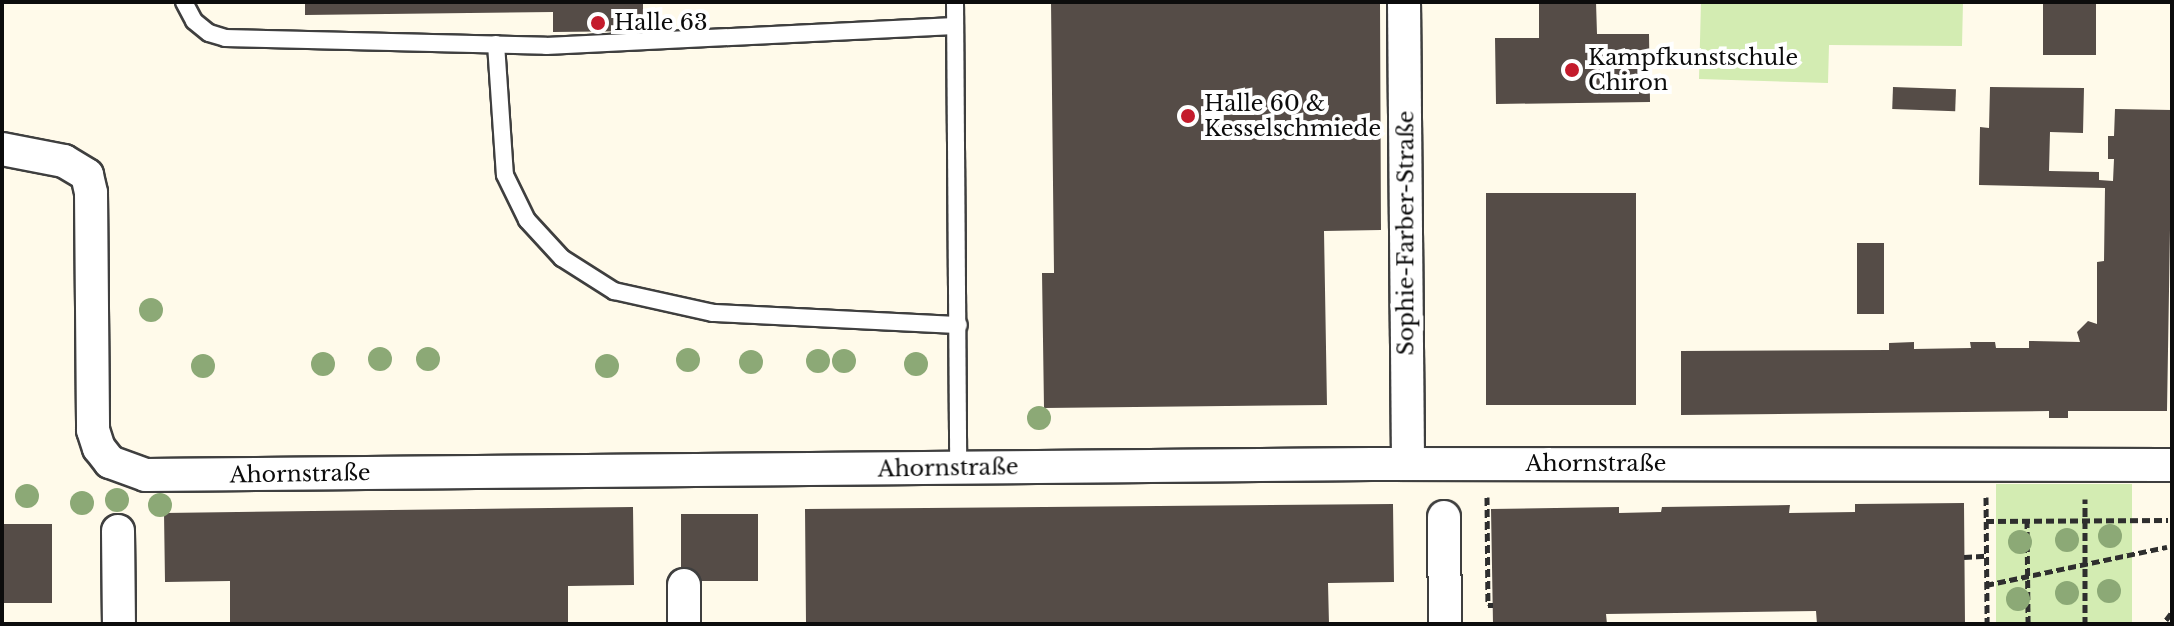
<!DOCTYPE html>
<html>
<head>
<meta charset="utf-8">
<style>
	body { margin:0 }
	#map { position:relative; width:2174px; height:626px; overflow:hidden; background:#fffaea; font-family:"Libre Baskerville",serif }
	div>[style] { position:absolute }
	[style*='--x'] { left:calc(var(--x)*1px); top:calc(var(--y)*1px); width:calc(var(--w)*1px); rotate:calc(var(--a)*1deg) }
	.green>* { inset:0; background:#d3ecb2; transform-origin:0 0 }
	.building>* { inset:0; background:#554c47; transform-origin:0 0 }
	.path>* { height:5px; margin-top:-2.5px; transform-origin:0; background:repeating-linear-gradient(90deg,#2e2e2e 0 8px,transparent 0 12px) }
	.roads { filter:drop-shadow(2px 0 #3f3f3f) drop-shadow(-2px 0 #3f3f3f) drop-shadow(0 2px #3f3f3f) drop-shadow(0 -2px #3f3f3f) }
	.lane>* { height:16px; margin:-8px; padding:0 8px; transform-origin:8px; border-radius:8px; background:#fff }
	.street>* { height:32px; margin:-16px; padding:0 16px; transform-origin:16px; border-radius:16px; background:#fff }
	.trees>* { width:24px; height:24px; margin:-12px; border-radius:50%; background:#8ca976 }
	.dots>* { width:22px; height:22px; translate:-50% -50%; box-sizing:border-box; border:4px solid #fff; border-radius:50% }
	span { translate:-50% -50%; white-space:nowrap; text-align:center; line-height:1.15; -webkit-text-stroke:8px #fff; paint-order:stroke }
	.poi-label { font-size:22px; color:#0c0c0c }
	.left { translate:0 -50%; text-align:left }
	.street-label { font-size:22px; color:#0c0c0c }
	.frame { position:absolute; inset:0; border:4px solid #0c0c0c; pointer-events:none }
</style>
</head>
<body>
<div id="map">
	<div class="green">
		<div style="clip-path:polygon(1701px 2px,1963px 2px,1962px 46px,1829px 45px,1828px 83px,1699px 79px)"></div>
		<div style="left:1996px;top:484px;width:136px;height:140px"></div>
	</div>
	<div class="building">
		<div style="clip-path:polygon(305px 2px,643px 2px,643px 31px,553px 32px,553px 12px,305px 15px)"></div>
		<div style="clip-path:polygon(1051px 2px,1380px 2px,1381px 230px,1324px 231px,1327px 405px,1044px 408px,1042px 273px,1054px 273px)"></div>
		<div style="clip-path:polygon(1539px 2px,1596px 2px,1597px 34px,1649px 34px,1650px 102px,1496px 104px,1495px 38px,1539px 38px)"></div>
		<div style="left:2043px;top:2px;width:53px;height:53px"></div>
		<div style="left:1893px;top:87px;width:63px;height:22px;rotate:2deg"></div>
		<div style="clip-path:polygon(1990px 87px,2084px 88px,2083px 133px,2050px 132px,2049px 171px,2099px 172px,2099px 180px,2113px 181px,2114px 159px,2108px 159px,2108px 136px,2114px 136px,2115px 109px,2172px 110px,2167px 411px,2068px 411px,2068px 418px,2049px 418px,2049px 411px,1681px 415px,1681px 351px,1889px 350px,1889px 343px,1914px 342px,1914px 349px,1971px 348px,1970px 342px,1995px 342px,1996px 348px,2029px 348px,2029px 341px,2080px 342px,2077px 332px,2088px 321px,2097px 324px,2097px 262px,2104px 261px,2105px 188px,1979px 185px,1980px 127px,1989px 128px)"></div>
		<div style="left:1486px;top:193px;width:150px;height:212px"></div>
		<div style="left:1857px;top:243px;width:27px;height:71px"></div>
		<div style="clip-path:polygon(1964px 503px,1965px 624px,1817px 624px,1816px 611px,1606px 614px,1607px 624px,1493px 624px,1491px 509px,1619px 507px,1619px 513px,1661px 512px,1662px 507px,1790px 505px,1789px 513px,1855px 512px,1855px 504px)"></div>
		<div style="clip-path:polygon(1393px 504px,1394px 582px,1328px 583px,1329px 624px,806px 624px,805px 509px)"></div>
		<div style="clip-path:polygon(633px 507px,634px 585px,568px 586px,568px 624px,230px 624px,230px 581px,165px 582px,164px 513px)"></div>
		<div style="left:681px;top:514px;width:77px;height:67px"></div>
		<div style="left:2px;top:524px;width:50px;height:79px"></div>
	</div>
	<div class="path">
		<div style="--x:1487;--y:497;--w:108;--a:89.5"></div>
		<div style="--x:1488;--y:605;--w:5;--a:0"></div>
		<div style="--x:1986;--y:497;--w:127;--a:89.5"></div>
		<div style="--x:2027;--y:520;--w:104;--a:89.4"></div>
		<div style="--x:1986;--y:521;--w:182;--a:-0.3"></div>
		<div style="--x:1964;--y:557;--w:22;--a:-3"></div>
		<div style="--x:1986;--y:585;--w:185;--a:-11.9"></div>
		<div style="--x:2166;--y:620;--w:10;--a:-53"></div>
		<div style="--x:2085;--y:624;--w:125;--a:-90"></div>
	</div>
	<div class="roads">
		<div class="lane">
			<div style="--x:184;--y:2;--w:21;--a:62"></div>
			<div style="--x:194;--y:21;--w:19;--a:39"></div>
			<div style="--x:209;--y:33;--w:17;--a:17"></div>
			<div style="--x:225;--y:38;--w:321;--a:1.4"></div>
			<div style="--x:546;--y:46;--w:409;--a:-2.8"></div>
			<div style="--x:955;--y:2;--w:466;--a:89.6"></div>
			<div style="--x:496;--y:44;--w:131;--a:86.1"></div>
			<div style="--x:505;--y:175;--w:50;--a:63.9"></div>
			<div style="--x:527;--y:220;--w:52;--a:47.4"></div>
			<div style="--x:562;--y:258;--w:62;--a:32.4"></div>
			<div style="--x:614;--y:291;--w:101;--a:12.5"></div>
			<div style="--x:713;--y:313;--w:246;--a:2.8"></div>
		</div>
		<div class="street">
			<div style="--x:1404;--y:2;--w:462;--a:89.5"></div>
			<div style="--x:2;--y:149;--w:63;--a:11"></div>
			<div style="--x:64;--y:161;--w:27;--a:31"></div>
			<div style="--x:87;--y:175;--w:18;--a:77"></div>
			<div style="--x:91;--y:193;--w:237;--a:89.5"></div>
			<div style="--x:93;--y:430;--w:19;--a:72"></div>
			<div style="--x:99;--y:448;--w:18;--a:52"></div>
			<div style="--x:110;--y:462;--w:38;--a:20"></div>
			<div style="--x:146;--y:475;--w:1226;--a:-0.51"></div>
			<div style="--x:1372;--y:464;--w:800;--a:0.07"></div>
			<div style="--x:1444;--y:517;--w:107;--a:89.5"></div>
			<div style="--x:118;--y:531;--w:93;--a:89.4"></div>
			<div style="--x:684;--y:585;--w:39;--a:90"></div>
		</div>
	</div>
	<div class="trees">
		<div style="left:151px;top:310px"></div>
		<div style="left:380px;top:359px"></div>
		<div style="left:428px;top:359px"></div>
		<div style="left:688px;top:360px"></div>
		<div style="left:818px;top:361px"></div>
		<div style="left:844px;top:361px"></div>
		<div style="left:751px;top:362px"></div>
		<div style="left:323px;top:364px"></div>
		<div style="left:916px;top:364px"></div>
		<div style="left:203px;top:366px"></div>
		<div style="left:607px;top:366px"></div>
		<div style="left:1039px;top:418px"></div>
		<div style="left:27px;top:496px"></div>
		<div style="left:117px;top:500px"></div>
		<div style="left:82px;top:503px"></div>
		<div style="left:160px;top:505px"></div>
		<div style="left:2110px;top:536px"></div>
		<div style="left:2067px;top:540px"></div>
		<div style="left:2020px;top:542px"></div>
		<div style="left:2109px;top:591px"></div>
		<div style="left:2067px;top:593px"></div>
		<div style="left:2018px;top:599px"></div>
	</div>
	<div class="dots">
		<div style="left:598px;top:23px;background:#c41b2c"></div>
		<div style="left:1572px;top:70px;background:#c41b2c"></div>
		<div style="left:1188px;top:116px;background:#c41b2c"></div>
	</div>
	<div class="poi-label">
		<span class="left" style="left:614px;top:23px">Halle 63</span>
		<span class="left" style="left:1588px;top:70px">Kampfkunstschule<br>Chiron</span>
		<span class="left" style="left:1204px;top:116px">Halle 60 &amp;<br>Kesselschmiede</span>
	</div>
	<div class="street-label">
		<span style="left:1406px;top:233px;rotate:-90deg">Sophie-Farber-Straße</span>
		<span style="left:1596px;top:464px">Ahornstraße</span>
		<span style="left:948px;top:468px;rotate:-1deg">Ahornstraße</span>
		<span style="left:300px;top:474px;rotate:-1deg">Ahornstraße</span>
	</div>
	<div class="frame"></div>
</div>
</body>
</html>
